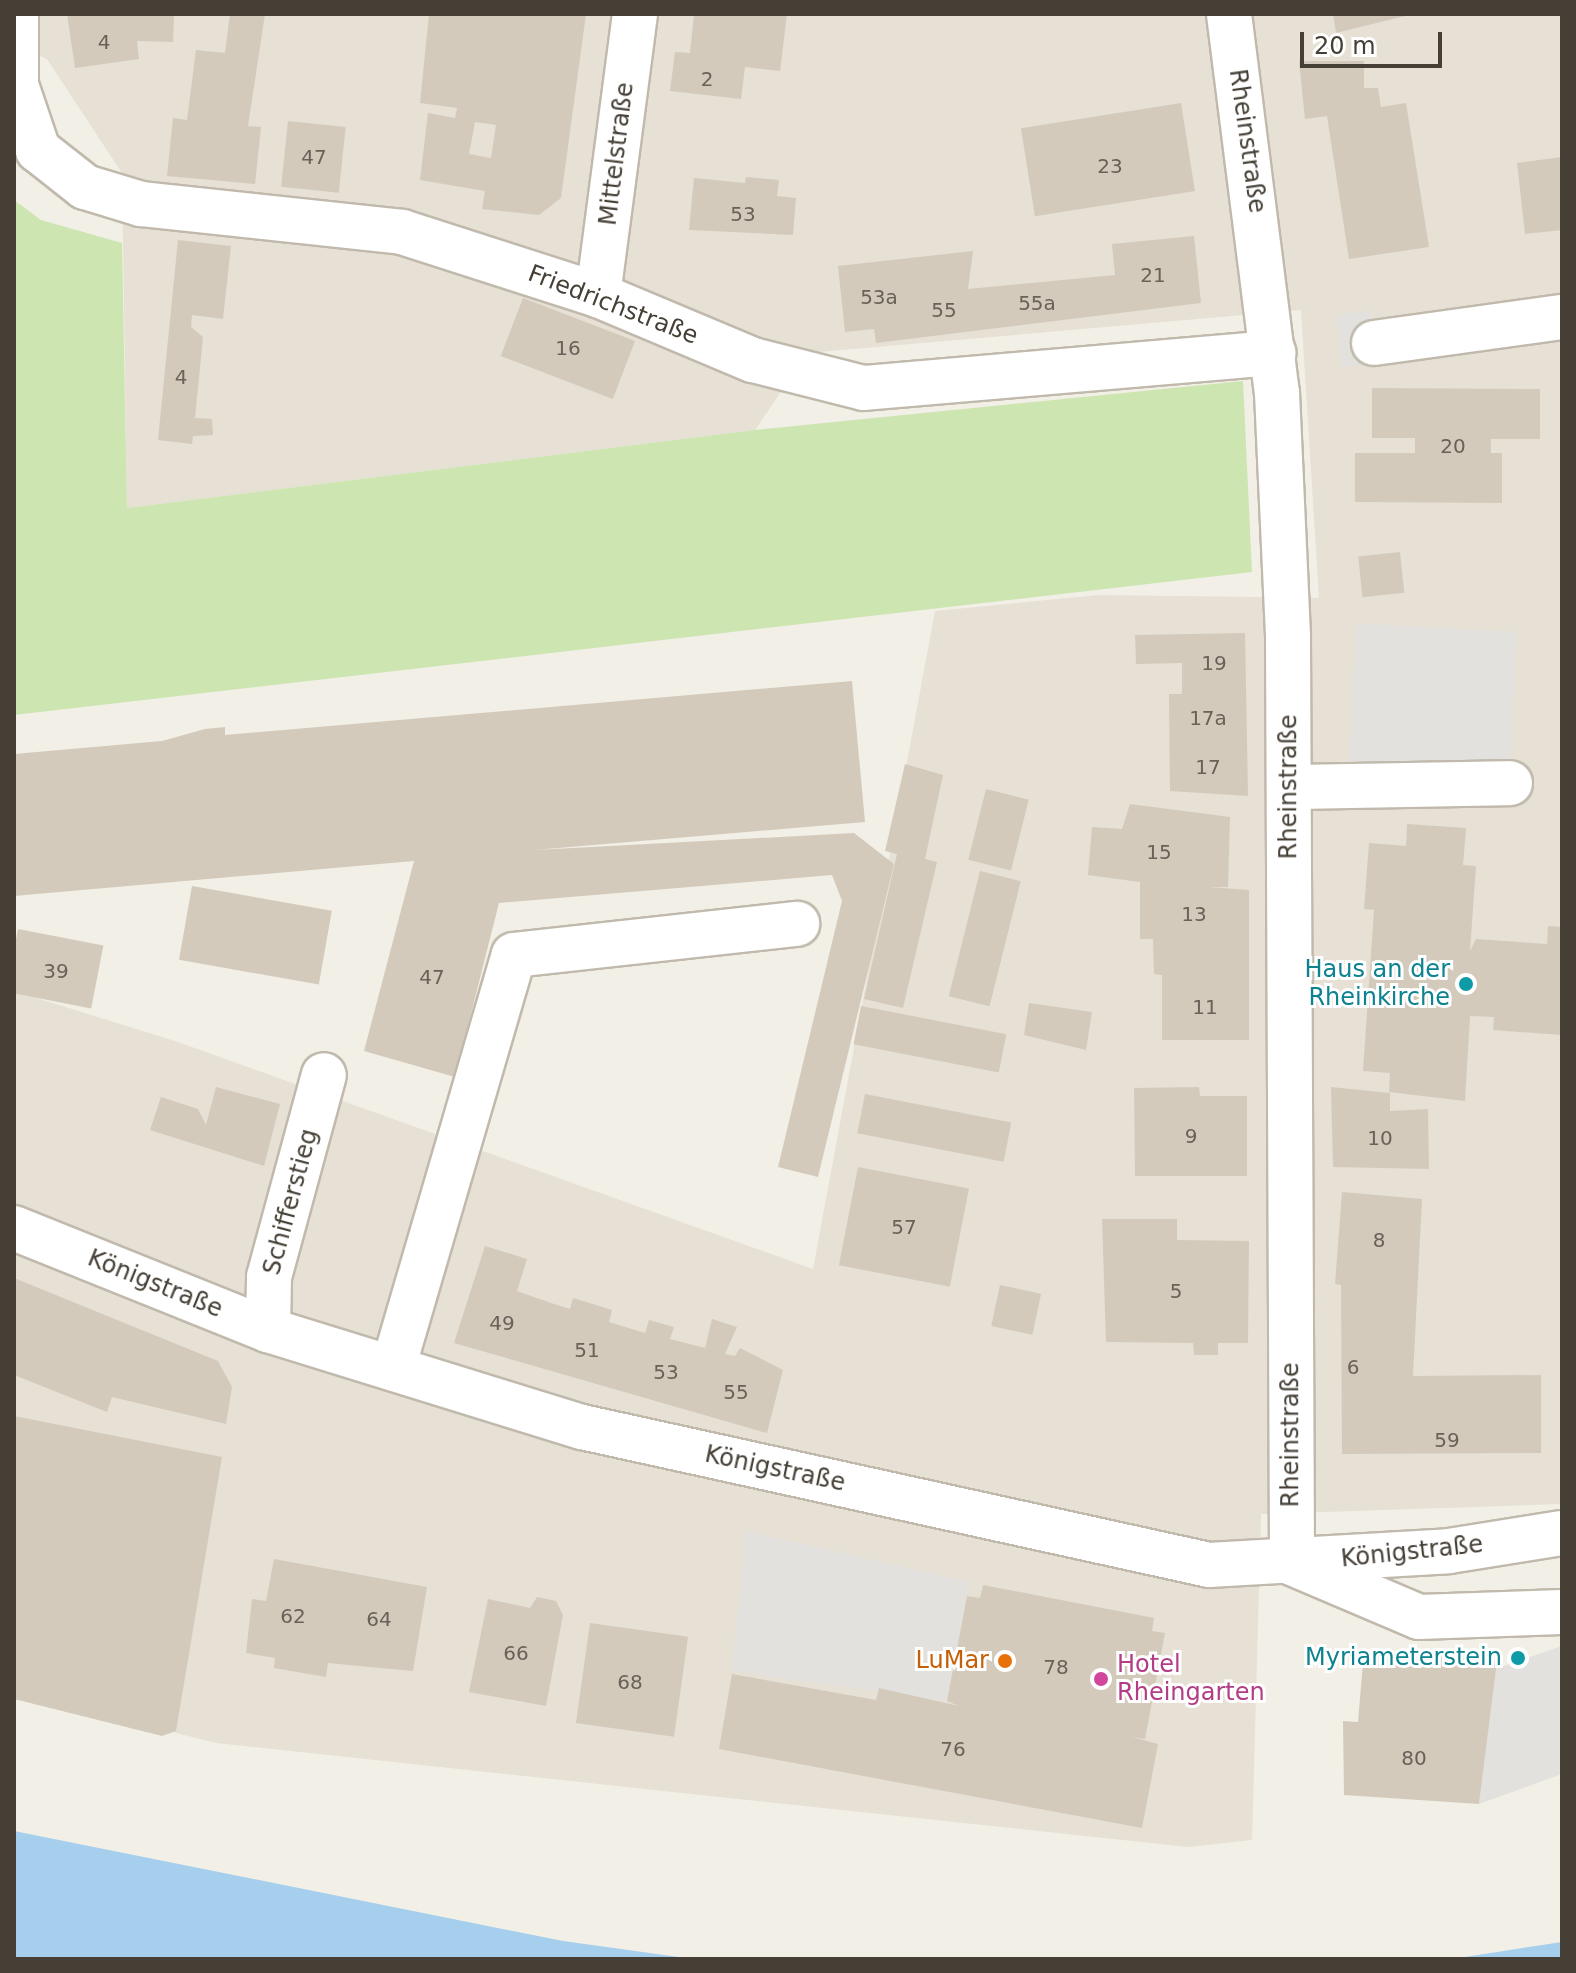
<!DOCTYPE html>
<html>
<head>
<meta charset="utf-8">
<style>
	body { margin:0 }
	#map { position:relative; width:1576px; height:1973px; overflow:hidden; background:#f2efe6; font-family:"DejaVu Sans",sans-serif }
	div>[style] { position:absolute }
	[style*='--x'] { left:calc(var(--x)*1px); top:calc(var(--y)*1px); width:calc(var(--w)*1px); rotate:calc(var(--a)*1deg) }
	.residential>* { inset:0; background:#e6e0d5 }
	.green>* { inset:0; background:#cde5b1 }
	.parking>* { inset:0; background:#e3e1de; transform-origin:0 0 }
	.water>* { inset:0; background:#a5cfec }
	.building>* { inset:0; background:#d3cabc; transform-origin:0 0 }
	.roads { filter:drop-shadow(2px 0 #c0b9ac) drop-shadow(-2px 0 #c0b9ac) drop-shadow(0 2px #c0b9ac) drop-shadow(0 -2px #c0b9ac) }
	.minor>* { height:44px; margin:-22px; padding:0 22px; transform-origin:22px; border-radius:22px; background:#fff }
	.dots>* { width:22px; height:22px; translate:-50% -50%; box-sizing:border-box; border:4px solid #fff; border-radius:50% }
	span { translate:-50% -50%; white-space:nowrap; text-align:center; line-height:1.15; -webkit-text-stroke:6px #fff; paint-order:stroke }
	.number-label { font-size:20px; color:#686258 }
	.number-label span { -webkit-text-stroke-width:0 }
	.street-label { font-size:24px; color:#453f36 }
	.culture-label { font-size:24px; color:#0d838f }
	.right { translate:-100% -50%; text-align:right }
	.food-label { font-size:24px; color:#c56008 }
	.hotel-label { font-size:24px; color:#b23c85 }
	.left { translate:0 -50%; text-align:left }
	.frame { position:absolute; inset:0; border:16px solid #453f36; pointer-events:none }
	.scale { position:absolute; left:1300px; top:32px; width:142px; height:36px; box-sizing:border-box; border:4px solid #453f36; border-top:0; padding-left:10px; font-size:24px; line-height:28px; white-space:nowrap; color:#453f36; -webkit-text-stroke:6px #fff; paint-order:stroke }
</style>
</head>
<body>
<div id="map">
	<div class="residential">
		<div style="clip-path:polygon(14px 14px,1562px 14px,1562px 1504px,1261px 1514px,1252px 1840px,1188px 1847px,216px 1743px,14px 1692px,14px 991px,178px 1042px,813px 1269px,935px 611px,1099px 595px,1319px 598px,1301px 310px,807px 353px,755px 430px,127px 508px,122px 173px,47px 59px,14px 44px)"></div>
	</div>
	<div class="green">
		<div style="clip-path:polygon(14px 200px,41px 220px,122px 243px,127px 508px,755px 430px,1243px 381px,1252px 572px,14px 715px)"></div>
	</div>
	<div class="parking">
		<div style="left:1371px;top:311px;width:53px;height:35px;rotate:84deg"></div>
		<div style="left:1517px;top:632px;width:151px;height:161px;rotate:93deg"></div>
		<div style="clip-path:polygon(746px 1531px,969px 1582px,947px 1701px,732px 1671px)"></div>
		<div style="clip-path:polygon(1562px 1646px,1562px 1774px,1479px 1804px,1495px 1669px)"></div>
	</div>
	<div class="water">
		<div style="clip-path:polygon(14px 1831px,563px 1941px,693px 1959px,14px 1959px)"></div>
		<div style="clip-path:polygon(1562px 1942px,1562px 1959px,1452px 1959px)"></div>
	</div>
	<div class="building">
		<div style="clip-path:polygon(67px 14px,174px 14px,173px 42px,137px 41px,139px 59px,75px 68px)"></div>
		<div style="clip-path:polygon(230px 14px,265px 14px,248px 126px,261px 127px,255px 184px,167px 176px,173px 118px,187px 120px,196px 50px,225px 53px)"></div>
		<div style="clip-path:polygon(evenodd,429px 14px,586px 14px,561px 198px,539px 215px,482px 209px,485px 191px,420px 180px,428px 113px,455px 118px,457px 108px,420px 103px,429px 14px,475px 122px,496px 125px,491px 158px,469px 154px,475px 122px)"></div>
		<div style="clip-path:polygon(694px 14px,787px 14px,780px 71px,745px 67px,741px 99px,670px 91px,675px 52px,690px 53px)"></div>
		<div style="clip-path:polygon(1333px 14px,1405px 14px,1405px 16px,1336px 33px)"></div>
		<div style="clip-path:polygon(1299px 61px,1364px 61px,1364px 88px,1378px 88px,1381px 107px,1406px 103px,1429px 247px,1349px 259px,1327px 116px,1305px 119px)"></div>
		<div style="left:1181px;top:103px;width:89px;height:162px;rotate:81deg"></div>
		<div style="left:288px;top:121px;width:58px;height:66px;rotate:6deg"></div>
		<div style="clip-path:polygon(1562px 157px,1562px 230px,1525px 234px,1517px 163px)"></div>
		<div style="clip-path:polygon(746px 177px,779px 180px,777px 196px,796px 198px,793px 235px,689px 230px,694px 178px,745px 183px)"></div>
		<div style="clip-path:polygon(1194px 236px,1201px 303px,876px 343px,874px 329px,845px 332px,838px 266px,973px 251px,968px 289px,1115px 275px,1112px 244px)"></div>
		<div style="clip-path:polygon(178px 240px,231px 246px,223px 319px,192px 315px,191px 327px,203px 337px,195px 418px,212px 419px,213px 435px,193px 436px,192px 444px,158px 440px)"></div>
		<div style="left:523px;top:298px;width:120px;height:62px;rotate:21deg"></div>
		<div style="clip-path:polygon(1372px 388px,1540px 389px,1540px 439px,1491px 439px,1491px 453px,1502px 453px,1502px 503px,1355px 502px,1355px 453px,1415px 453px,1415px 438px,1372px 438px)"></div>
		<div style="left:1400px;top:552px;width:41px;height:42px;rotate:84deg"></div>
		<div style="clip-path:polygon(1245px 633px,1248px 796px,1170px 791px,1169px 694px,1182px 694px,1182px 663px,1136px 664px,1135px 635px)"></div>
		<div style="clip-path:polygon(852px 681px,865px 822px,535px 850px,854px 833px,894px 864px,818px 1177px,778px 1167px,842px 901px,832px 875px,499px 903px,455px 1077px,364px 1051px,414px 861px,14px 896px,14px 754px,162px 741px,205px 729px,225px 727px,225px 735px)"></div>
		<div style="clip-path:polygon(905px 764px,943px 775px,925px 859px,937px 862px,903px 1008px,864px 999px,897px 854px,885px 851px)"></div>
		<div style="left:986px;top:789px;width:44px;height:73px;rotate:14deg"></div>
		<div style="clip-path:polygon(1130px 804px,1230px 817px,1228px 887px,1208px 887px,1249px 890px,1249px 1040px,1162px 1040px,1162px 975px,1154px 974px,1153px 939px,1140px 939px,1140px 882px,1088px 875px,1092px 827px,1122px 829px)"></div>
		<div style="clip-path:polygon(1407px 824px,1466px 828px,1463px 865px,1476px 866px,1470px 951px,1476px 939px,1547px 944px,1548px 926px,1562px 927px,1562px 1035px,1493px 1030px,1494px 1017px,1470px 1016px,1465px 1101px,1389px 1092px,1390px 1073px,1363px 1071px,1374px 910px,1364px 909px,1369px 843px,1406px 846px)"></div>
		<div style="left:980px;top:871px;width:42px;height:129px;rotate:14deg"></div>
		<div style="left:192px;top:886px;width:142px;height:75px;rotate:10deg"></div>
		<div style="left:18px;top:929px;width:87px;height:64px;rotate:11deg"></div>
		<div style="clip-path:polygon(1029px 1003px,1092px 1012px,1086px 1050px,1024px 1035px)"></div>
		<div style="left:861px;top:1006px;width:148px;height:39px;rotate:11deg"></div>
		<div style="clip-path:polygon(216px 1087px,280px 1104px,264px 1166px,150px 1130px,161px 1097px,198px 1109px,206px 1125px)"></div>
		<div style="clip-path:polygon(1199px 1087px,1200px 1096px,1247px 1096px,1247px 1176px,1135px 1176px,1134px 1088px)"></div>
		<div style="clip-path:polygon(1331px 1087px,1390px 1093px,1390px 1111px,1428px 1109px,1429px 1169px,1333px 1167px)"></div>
		<div style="left:865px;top:1094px;width:149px;height:40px;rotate:11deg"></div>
		<div style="left:858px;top:1167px;width:113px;height:100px;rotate:11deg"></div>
		<div style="clip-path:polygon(1342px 1192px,1422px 1199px,1413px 1376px,1541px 1375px,1541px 1453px,1342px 1454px,1341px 1285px,1335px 1284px)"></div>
		<div style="clip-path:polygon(1102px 1219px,1177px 1219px,1177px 1240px,1249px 1241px,1248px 1343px,1218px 1343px,1218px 1355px,1194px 1355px,1193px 1343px,1106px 1342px)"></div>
		<div style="clip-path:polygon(485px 1246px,527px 1259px,517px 1291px,551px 1303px,570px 1309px,573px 1298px,612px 1310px,609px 1322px,645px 1333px,649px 1320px,674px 1327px,670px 1339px,705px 1348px,712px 1319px,737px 1327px,725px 1354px,735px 1356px,740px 1348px,783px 1370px,767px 1433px,454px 1343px)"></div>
		<div style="clip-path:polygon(14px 1278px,218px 1361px,232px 1387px,226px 1424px,112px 1397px,107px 1412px,14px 1375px)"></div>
		<div style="left:1000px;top:1285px;width:42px;height:42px;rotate:12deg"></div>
		<div style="clip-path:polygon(14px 1416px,222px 1457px,176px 1731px,162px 1736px,14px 1699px)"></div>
		<div style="clip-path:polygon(274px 1559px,427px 1587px,413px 1671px,328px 1663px,326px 1677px,274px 1668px,275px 1658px,246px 1653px,252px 1599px,266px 1601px)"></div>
		<div style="clip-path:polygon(983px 1585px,1154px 1618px,1152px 1631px,1165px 1633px,1145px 1739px,1132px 1737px,1158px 1744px,1142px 1828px,719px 1749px,732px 1674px,876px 1700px,879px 1688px,959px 1706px,947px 1701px,967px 1596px,980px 1598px)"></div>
		<div style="clip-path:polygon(537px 1597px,556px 1601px,563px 1615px,546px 1706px,469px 1692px,488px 1599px,530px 1608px)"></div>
		<div style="left:590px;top:1623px;width:99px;height:101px;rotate:8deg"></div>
		<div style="clip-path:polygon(1364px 1651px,1497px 1661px,1479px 1804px,1344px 1795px,1343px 1721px,1358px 1722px)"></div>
	</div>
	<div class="roads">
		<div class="minor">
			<div style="--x:16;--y:14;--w:71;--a:90"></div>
			<div style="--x:16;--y:85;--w:69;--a:71.3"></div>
			<div style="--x:38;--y:150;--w:60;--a:38.2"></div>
			<div style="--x:85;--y:187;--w:59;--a:16.9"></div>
			<div style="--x:141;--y:204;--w:262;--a:6.1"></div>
			<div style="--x:402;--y:232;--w:206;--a:17.8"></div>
			<div style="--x:598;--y:295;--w:168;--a:22.8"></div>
			<div style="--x:753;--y:360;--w:114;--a:14.2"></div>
			<div style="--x:864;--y:388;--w:411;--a:-4.9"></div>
			<div style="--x:1229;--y:14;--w:382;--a:82.8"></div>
			<div style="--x:1277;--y:393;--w:245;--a:87.4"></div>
			<div style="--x:1288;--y:638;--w:925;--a:89.75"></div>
			<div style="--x:1292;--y:1563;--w:138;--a:23"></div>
			<div style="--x:1419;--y:1617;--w:143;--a:-2"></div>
			<div style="--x:598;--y:295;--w:283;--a:-82.5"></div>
			<div style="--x:1374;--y:343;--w:190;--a:-7.9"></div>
			<div style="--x:1290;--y:787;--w:220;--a:-1"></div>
			<div style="--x:14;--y:1228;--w:274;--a:21.9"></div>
			<div style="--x:268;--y:1330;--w:329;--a:17.2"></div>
			<div style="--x:582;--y:1427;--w:642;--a:12.41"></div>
			<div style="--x:1209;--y:1565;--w:240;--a:-3.3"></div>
			<div style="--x:1449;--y:1551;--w:114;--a:-9.1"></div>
			<div style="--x:268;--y:1330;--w:53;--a:-88.9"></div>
			<div style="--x:269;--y:1277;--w:209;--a:-74.8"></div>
			<div style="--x:393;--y:1368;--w:430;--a:-73.7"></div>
			<div style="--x:514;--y:955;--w:285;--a:-6.3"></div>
		</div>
	</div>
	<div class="dots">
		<div style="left:1466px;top:984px;background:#0f9aa8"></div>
		<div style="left:1518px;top:1658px;background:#0f9aa8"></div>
		<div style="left:1005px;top:1661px;background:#e8710a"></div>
		<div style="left:1101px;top:1679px;background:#d1479c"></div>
	</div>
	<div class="number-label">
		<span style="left:104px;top:42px">4</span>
		<span style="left:707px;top:79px">2</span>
		<span style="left:314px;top:157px">47</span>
		<span style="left:1110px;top:166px">23</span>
		<span style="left:743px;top:214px">53</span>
		<span style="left:1153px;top:275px">21</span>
		<span style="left:879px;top:297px">53a</span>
		<span style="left:1037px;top:303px">55a</span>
		<span style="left:944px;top:310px">55</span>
		<span style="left:568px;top:348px">16</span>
		<span style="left:181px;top:377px">4</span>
		<span style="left:1453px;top:446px">20</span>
		<span style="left:1214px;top:663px">19</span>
		<span style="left:1208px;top:718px">17a</span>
		<span style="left:1208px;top:767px">17</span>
		<span style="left:1159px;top:852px">15</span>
		<span style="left:1194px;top:914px">13</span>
		<span style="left:56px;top:971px">39</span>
		<span style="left:432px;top:977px">47</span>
		<span style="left:1205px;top:1007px">11</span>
		<span style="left:1191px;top:1136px">9</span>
		<span style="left:1380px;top:1138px">10</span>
		<span style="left:904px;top:1227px">57</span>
		<span style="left:1379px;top:1240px">8</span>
		<span style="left:1176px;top:1291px">5</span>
		<span style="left:502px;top:1323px">49</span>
		<span style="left:587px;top:1350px">51</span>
		<span style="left:1353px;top:1367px">6</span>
		<span style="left:666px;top:1372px">53</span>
		<span style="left:736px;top:1392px">55</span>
		<span style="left:1447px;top:1440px">59</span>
		<span style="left:293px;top:1616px">62</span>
		<span style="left:379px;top:1619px">64</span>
		<span style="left:516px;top:1653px">66</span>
		<span style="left:1056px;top:1667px">78</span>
		<span style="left:630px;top:1682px">68</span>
		<span style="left:953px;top:1749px">76</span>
		<span style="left:1414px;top:1758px">80</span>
	</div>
	<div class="street-label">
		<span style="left:1247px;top:141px;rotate:82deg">Rheinstraße</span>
		<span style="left:617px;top:154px;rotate:-83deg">Mittelstraße</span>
		<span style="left:613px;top:305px;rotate:21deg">Friedrichstraße</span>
		<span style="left:1289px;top:787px;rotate:-90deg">Rheinstraße</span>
		<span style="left:291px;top:1202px;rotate:-75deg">Schifferstieg</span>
		<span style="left:155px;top:1284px;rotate:22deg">Königstraße</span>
		<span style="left:1291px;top:1435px;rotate:-90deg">Rheinstraße</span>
		<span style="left:775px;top:1469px;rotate:12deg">Königstraße</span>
		<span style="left:1412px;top:1552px;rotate:-6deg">Königstraße</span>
	</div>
	<div class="culture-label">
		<span class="right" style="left:1450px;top:984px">Haus an der<br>Rheinkirche</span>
		<span class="right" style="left:1502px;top:1658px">Myriameterstein</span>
	</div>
	<div class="food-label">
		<span class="right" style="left:989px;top:1661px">LuMar</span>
	</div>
	<div class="hotel-label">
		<span class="left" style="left:1117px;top:1679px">Hotel<br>Rheingarten</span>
	</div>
	<div class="frame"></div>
	<div class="scale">20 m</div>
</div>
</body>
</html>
